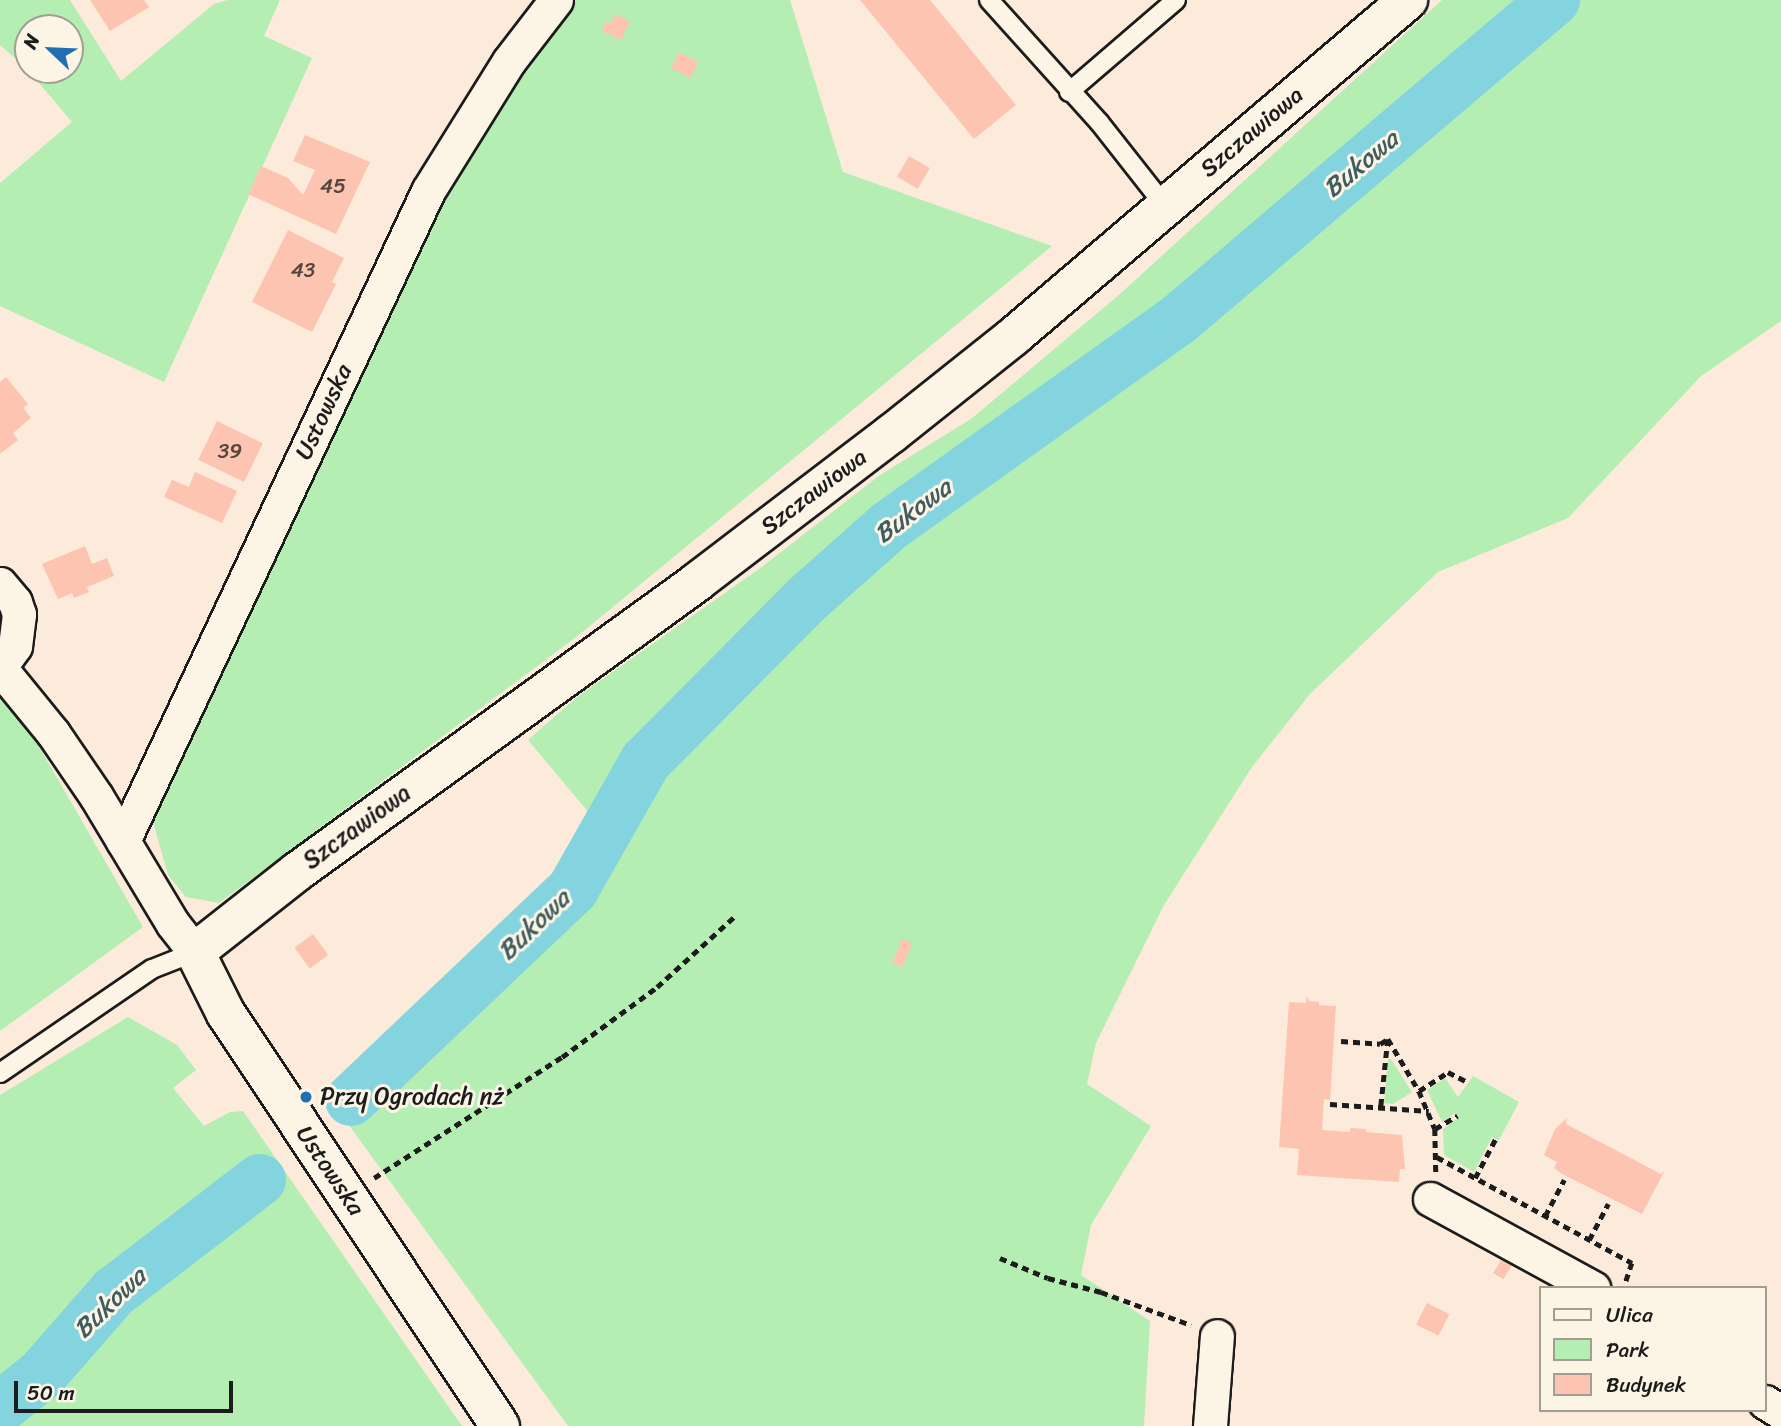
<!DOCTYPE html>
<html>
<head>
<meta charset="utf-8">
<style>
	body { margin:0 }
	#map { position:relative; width:1781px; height:1426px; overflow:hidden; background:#fcebdb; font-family:Sriracha,sans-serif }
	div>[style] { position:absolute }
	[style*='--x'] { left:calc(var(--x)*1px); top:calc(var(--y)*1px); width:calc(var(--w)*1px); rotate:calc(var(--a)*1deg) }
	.green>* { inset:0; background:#b4eeb3 }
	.river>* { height:52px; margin:-26px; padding:0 26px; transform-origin:26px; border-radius:26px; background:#83d4de }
	.building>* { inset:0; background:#fcc4b1; transform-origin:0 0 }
	.path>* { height:4.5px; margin-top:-2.25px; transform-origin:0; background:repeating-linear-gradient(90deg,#1c1c1c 0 7px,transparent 0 12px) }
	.roads { filter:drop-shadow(2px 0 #1c1c1c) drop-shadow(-2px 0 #1c1c1c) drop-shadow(0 2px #1c1c1c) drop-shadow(0 -2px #1c1c1c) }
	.service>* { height:18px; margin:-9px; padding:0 9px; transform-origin:9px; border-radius:9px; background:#fcf5e5 }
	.minor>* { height:33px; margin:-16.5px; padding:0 16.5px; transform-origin:16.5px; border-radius:16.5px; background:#fcf5e5 }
	.tertiary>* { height:38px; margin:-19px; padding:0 19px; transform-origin:19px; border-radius:19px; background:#fcf5e5 }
	.dots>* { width:19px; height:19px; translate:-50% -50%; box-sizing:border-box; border:4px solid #fcf5e5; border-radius:50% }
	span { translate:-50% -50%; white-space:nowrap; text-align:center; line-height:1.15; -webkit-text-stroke:6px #fcf5e5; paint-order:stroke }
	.number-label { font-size:21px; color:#544641 }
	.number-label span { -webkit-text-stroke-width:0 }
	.street-label { font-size:24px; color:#1c1c1c }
	.poi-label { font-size:24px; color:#1c1c1c }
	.left { translate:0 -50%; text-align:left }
	.water-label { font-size:26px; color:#405c60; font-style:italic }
	.legend { position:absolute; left:1539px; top:1286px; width:228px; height:126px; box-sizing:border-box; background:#fcf5e5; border:2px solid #a29e95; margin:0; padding:9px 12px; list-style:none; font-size:21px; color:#1c1c1c }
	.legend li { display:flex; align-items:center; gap:14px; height:35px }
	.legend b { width:35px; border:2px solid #a29e95 }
	.north { position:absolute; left:14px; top:14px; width:70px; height:70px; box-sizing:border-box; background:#fcf5e5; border:2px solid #a29e95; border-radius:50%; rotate:293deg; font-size:19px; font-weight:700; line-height:28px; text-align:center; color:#1c1c1c }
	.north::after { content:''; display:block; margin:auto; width:24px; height:32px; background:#1f6fb2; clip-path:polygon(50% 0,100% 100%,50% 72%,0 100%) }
	.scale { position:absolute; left:14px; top:1381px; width:219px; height:32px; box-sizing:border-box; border:4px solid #1c1c1c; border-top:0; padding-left:9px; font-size:21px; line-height:24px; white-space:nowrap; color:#1c1c1c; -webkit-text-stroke:5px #fcf5e5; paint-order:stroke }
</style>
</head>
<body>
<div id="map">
	<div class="green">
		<div style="clip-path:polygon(0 0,70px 0,121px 81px,214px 4px,228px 0,280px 0,264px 36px,312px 58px,164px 382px,0 306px,0 183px,72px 122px,28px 70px,70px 70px,70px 28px,28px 28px,28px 70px,0 45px)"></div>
		<div style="clip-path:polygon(575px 0,790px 0,843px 172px,1052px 246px,580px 634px,219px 903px,186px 897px,168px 875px,152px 818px,464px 161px)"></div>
		<div style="clip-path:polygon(1442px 0,1781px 0,1781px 321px,1701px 376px,1568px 518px,1438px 572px,1310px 694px,1252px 767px,1164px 905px,1096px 1043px,1087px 1084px,1151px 1126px,1091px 1225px,1081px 1275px,1150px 1321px,1144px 1426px,568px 1426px,343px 1117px,579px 896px,614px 843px,528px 740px,577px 697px,759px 569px,880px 475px,971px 419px,1120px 294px)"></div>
		<div style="clip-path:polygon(0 693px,26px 724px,143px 927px,0 1031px)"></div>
		<div style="clip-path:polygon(128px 1017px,177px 1045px,196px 1070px,173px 1088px,204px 1126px,230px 1112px,243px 1111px,462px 1426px,0 1426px,0 1095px)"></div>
		<div style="clip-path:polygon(1388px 1059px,1391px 1059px,1412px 1092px,1393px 1104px,1384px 1103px)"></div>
		<div style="clip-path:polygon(1473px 1076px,1519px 1102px,1499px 1140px,1492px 1137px,1474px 1172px,1444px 1155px,1443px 1129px,1458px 1118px,1455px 1113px,1442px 1122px,1427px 1090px,1445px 1078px,1458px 1097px)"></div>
	</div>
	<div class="river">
		<div style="--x:351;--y:1100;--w:306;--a:-43.5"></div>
		<div style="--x:573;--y:889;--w:146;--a:-60.4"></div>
		<div style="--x:645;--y:762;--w:231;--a:-45.2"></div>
		<div style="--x:808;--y:598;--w:108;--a:-41.6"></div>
		<div style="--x:889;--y:526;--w:355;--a:-35.5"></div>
		<div style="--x:1178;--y:320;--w:494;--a:-40.4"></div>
		<div style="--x:0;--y:1408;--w:55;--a:-39.1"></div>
		<div style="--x:43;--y:1373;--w:108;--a:-48.8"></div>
		<div style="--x:114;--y:1292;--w:184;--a:-37.5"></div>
	</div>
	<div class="building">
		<div style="clip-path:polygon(90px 0,144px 0,149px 7px,110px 31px)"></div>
		<div style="clip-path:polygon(860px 0,930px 0,1016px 105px,974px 139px)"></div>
		<div style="clip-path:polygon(614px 14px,630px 21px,621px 40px,602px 31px,606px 20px,611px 23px)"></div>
		<div style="left:679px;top:52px;width:22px;height:18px;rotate:27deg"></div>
		<div style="clip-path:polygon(305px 135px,370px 162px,336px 234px,248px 194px,261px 166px,288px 178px,303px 195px,315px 170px,293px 161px)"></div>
		<div style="left:909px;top:156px;width:24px;height:24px;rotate:30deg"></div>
		<div style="clip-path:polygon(288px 230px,344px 258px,332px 282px,336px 284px,312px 332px,252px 302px)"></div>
		<div style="clip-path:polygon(6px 377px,28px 404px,23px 408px,31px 418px,13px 433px,18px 440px,0 454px,0 382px)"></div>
		<div style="left:217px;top:421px;width:51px;height:43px;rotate:26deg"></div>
		<div style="clip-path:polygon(195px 472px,237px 491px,222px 523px,164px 497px,172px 480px,189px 487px)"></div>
		<div style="clip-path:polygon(85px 546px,92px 564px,107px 558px,114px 576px,87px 587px,89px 592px,74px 598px,72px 593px,58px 599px,42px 564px)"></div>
		<div style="left:313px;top:934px;width:26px;height:23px;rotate:54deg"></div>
		<div style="left:902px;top:939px;width:11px;height:26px;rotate:22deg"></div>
		<div style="clip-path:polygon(1307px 996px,1309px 1001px,1319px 1002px,1319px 1005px,1336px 1006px,1330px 1100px,1324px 1099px,1322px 1130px,1350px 1132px,1350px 1128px,1366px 1129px,1366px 1132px,1402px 1135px,1405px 1169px,1400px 1169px,1399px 1182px,1297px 1175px,1299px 1149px,1279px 1147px,1289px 1002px,1306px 1003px)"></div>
		<div style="clip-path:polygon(1567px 1118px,1566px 1124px,1661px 1174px,1665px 1170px,1642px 1214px,1562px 1174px,1554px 1168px,1557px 1162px,1544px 1155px,1555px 1129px)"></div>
		<div style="left:1504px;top:1255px;width:12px;height:21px;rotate:31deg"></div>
		<div style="left:1427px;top:1303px;width:25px;height:24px;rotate:27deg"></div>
	</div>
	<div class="path">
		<div style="--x:1388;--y:1039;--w:61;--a:59.2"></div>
		<div style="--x:1419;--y:1091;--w:35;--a:-33"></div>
		<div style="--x:1448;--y:1072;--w:22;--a:27"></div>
		<div style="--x:1341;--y:1041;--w:39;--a:4"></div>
		<div style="--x:1380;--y:1044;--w:9;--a:-32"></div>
		<div style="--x:1388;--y:1039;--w:68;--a:95.9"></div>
		<div style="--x:1419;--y:1091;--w:41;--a:67.2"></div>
		<div style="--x:1435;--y:1129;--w:43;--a:88.7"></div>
		<div style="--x:1330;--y:1104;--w:99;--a:4"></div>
		<div style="--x:1435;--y:1129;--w:26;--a:-31"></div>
		<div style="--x:1437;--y:1157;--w:222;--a:28.5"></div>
		<div style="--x:1632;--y:1263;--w:22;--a:108"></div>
		<div style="--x:374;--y:1178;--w:224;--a:-32.8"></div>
		<div style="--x:562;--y:1057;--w:118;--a:-36.4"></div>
		<div style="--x:657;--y:987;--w:105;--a:-42.3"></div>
		<div style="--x:1475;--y:1178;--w:45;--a:-62.3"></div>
		<div style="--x:1545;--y:1216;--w:41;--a:-62.2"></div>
		<div style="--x:1589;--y:1240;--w:41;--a:-62.2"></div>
		<div style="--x:1000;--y:1258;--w:52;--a:22.6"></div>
		<div style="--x:1048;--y:1278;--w:55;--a:14.8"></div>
		<div style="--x:1101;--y:1292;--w:96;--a:20.1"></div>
	</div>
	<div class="roads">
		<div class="service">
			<div style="--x:989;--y:0;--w:164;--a:48"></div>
			<div style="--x:1099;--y:122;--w:107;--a:51.8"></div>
			<div style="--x:1069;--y:92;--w:141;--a:-40.7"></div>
			<div style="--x:0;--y:1073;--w:184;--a:-34.4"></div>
			<div style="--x:152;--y:969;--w:46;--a:-21.6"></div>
		</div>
		<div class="minor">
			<div style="--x:0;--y:584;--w:23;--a:50"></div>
			<div style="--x:15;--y:602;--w:13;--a:72"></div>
			<div style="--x:19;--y:614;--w:32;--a:97"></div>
			<div style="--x:15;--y:646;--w:26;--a:126"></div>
			<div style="--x:0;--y:668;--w:84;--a:50.8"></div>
			<div style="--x:53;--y:733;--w:76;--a:55.7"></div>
			<div style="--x:96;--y:796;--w:149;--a:59"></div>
			<div style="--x:173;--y:924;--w:36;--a:52"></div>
			<div style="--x:123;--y:841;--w:718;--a:-64.86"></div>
			<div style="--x:428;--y:191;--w:153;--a:-58.1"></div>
			<div style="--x:509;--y:61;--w:77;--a:-52.4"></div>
			<div style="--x:1430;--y:1199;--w:186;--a:28.6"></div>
			<div style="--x:1765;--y:1402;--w:19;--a:32"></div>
			<div style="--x:1210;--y:1426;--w:90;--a:-85.6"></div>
		</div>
		<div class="tertiary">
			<div style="--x:500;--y:1426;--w:495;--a:-123.6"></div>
			<div style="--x:226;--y:1014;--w:69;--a:-116.6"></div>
			<div style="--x:195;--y:952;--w:131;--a:-38.2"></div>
			<div style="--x:298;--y:871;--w:494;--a:-35.9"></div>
			<div style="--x:698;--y:581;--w:243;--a:-37.3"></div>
			<div style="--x:891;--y:434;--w:157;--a:-38.5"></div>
			<div style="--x:1014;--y:336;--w:518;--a:-40.46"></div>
		</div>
	</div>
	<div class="dots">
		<div style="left:306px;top:1097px;background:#1f6fb2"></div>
	</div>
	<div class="number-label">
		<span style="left:333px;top:186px">45</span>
		<span style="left:303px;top:270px">43</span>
		<span style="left:230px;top:451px">39</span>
	</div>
	<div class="street-label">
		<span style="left:1252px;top:132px;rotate:-40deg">Szczawiowa</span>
		<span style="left:324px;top:412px;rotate:-65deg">Ustowska</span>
		<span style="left:814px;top:492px;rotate:-37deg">Szczawiowa</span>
		<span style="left:357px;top:827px;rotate:-36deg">Szczawiowa</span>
		<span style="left:330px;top:1171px;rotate:56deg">Ustowska</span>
	</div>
	<div class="poi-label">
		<span class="left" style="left:320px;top:1097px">Przy Ogrodach nż</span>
	</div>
	<div class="water-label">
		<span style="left:1361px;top:164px;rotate:-40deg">Bukowa</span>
		<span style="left:913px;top:511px;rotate:-37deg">Bukowa</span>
		<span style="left:534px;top:925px;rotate:-44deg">Bukowa</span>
		<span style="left:110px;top:1303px;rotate:-44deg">Bukowa</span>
	</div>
	<ul class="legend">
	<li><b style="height:9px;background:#fcf5e5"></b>Ulica</li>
	<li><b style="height:19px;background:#b4eeb3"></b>Park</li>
	<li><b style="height:19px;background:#fcc4b1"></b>Budynek</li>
	</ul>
	<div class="north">N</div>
	<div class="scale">50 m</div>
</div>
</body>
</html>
